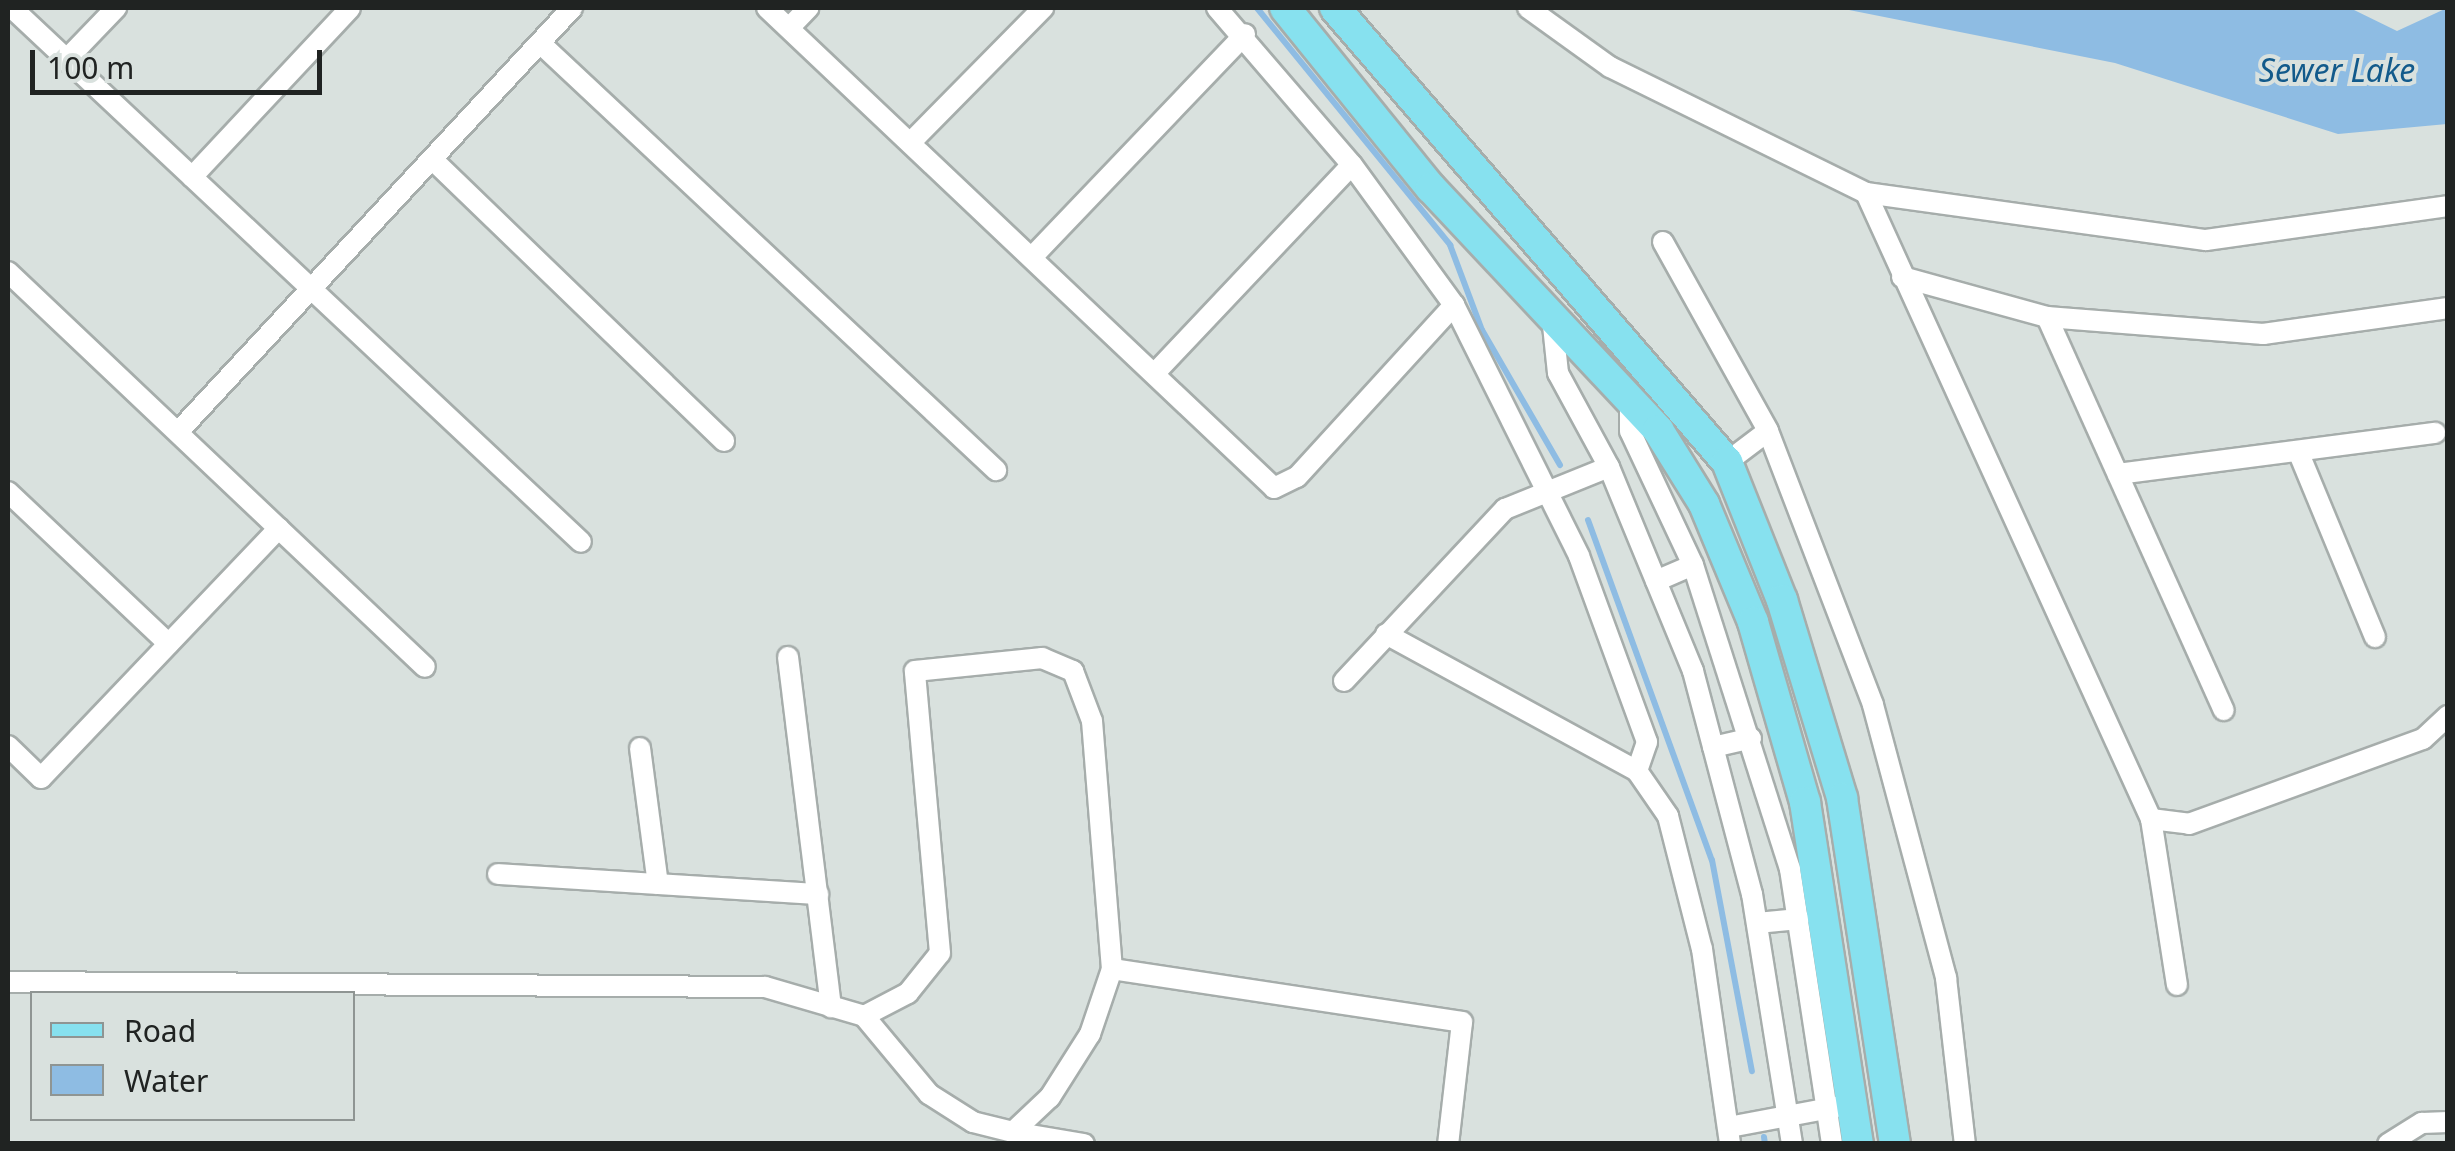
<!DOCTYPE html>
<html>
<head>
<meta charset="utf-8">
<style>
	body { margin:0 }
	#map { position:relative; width:2455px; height:1151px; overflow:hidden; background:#d9e1de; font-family:"Noto Sans",sans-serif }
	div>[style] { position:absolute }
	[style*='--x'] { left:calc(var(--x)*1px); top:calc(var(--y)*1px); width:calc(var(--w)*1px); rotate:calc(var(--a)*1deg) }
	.water>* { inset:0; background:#8ebce3 }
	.stream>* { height:6px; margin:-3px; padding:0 3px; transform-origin:3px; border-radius:3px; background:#8ebce3 }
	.roads { filter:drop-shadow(2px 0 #a6adab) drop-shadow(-2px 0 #a6adab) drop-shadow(0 2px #a6adab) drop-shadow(0 -2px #a6adab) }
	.street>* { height:20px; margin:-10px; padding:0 10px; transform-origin:10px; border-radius:10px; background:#fff }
	.primary>* { height:30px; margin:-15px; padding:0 15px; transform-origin:15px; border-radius:15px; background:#87e1ef }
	span { translate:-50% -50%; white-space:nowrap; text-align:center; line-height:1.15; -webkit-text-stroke:8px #d9e1de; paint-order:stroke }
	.water-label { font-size:32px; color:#125a8b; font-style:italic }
	.frame { position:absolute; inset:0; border:10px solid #202322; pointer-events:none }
	.legend { position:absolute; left:30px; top:991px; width:325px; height:130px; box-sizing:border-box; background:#d9e1de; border:2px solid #8f9593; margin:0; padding:12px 18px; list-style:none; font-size:30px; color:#202322 }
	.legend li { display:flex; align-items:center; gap:20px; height:50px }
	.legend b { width:50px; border:2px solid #8f9593 }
	.scale { position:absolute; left:30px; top:50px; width:292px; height:45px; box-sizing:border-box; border:5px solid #202322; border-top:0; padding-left:12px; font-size:30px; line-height:35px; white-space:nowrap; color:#202322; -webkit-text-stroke:8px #d9e1de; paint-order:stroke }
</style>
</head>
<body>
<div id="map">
	<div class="water">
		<div style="clip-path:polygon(1839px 8px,2350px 8px,2397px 31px,2447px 8px,2447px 124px,2338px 134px,2115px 63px)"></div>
	</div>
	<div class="stream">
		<div style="--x:1257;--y:8;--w:306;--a:50.8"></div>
		<div style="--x:1450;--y:245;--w:91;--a:69.4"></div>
		<div style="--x:1482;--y:330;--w:156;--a:60"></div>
		<div style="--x:1588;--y:520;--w:362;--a:70"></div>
		<div style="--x:1712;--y:860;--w:215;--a:79.3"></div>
		<div style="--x:1764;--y:1137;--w:7;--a:82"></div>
	</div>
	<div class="roads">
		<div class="street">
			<div style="--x:12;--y:8;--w:780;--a:43.18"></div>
			<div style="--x:767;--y:8;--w:698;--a:43.43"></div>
			<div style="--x:1274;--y:488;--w:25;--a:-26"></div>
			<div style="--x:1297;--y:477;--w:233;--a:-47.6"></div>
			<div style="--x:1217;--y:8;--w:207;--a:49.3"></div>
			<div style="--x:1352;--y:165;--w:173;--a:53.9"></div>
			<div style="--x:1454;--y:305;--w:280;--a:63.5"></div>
			<div style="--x:1579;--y:556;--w:198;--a:69.9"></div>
			<div style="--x:1647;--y:742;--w:31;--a:109"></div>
			<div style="--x:1528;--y:8;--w:101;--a:35.7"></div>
			<div style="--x:1610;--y:67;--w:285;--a:26.2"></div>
			<div style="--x:1866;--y:193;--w:343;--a:7.9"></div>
			<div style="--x:2206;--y:240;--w:244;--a:-8"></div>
			<div style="--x:789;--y:28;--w:28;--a:-46"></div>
			<div style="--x:540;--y:43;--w:625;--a:43.12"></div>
			<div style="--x:65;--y:61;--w:74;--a:-46.1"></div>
			<div style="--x:912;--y:141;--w:187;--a:-45.4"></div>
			<div style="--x:432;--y:159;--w:406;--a:44"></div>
			<div style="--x:192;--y:177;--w:231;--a:-46.9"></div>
			<div style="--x:1866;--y:193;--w:688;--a:65.52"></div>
			<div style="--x:2151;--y:819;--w:38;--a:7"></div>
			<div style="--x:2189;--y:824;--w:249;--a:-20"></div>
			<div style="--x:2423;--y:739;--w:34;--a:-43"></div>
			<div style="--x:1663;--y:242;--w:216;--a:60.9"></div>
			<div style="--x:1768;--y:431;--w:293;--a:69"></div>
			<div style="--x:1873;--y:705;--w:283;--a:75"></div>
			<div style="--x:1946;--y:978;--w:167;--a:83.5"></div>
			<div style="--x:1035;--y:254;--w:304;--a:-46.3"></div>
			<div style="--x:8;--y:272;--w:574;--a:43.45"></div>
			<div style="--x:1902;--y:277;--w:150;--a:15.4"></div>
			<div style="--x:2047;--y:317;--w:217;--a:4.5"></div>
			<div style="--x:2263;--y:334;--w:187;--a:-8"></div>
			<div style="--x:2047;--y:317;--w:431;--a:65.8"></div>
			<div style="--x:1155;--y:373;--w:286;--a:-46.6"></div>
			<div style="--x:1630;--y:398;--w:33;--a:90"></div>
			<div style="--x:1630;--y:431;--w:148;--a:64.8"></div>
			<div style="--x:1693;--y:565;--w:319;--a:72.3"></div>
			<div style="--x:1790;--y:869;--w:278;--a:81.3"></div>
			<div style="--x:178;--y:432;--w:579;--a:-47.1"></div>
			<div style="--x:2300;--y:456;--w:196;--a:67.5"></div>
			<div style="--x:1727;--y:462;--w:51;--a:-37.1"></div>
			<div style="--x:1609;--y:467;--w:221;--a:67.6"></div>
			<div style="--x:1693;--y:671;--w:231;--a:75.2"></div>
			<div style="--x:1752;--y:894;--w:253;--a:80.9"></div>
			<div style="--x:2118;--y:474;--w:320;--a:-7.4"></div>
			<div style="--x:8;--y:492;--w:221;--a:43.4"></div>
			<div style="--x:1656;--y:581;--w:40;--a:-23.4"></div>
			<div style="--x:1386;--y:634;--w:286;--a:28.6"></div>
			<div style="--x:788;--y:657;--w:353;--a:83"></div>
			<div style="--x:1042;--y:658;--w:34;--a:23"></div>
			<div style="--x:1073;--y:671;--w:53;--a:69.2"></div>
			<div style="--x:1092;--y:721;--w:249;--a:85.4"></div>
			<div style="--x:1112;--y:969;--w:69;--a:108.7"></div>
			<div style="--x:1090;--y:1034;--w:75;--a:122.4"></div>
			<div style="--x:1050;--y:1097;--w:51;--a:136.6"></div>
			<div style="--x:1013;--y:1132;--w:41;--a:-166"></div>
			<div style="--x:973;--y:1122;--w:52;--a:-147.5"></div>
			<div style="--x:929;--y:1094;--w:102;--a:-129.8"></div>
			<div style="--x:864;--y:1016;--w:50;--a:-27.6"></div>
			<div style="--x:908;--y:993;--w:51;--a:-51.3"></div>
			<div style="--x:940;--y:953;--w:283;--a:-95.1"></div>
			<div style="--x:915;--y:671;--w:128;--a:-5.8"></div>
			<div style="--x:1344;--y:681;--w:236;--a:-46.9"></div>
			<div style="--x:1505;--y:509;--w:112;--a:-22"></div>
			<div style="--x:1609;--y:467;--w:107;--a:-118.5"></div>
			<div style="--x:1558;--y:373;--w:57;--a:-96"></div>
			<div style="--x:8;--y:746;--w:46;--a:44.1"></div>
			<div style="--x:41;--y:778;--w:345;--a:-46.4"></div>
			<div style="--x:1713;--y:747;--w:39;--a:-13"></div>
			<div style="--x:640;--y:748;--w:137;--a:82.5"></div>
			<div style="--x:1637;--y:771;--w:55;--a:55.4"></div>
			<div style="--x:1668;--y:816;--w:137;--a:75.7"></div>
			<div style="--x:1702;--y:949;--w:197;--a:81.8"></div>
			<div style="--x:2151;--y:819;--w:168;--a:81.1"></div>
			<div style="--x:498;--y:874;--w:321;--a:3.6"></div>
			<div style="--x:1757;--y:923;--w:42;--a:-5.4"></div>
			<div style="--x:1112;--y:969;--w:354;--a:8.6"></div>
			<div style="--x:1462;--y:1022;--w:123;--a:96.5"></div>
			<div style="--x:8;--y:982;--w:757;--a:0.38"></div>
			<div style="--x:765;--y:987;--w:103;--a:16.3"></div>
			<div style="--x:1729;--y:1127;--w:114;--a:-10.6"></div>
			<div style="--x:1013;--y:1132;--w:72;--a:9.6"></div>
			<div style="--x:2388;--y:1144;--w:40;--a:-32"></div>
			<div style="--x:2422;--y:1123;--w:26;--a:-2"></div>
		</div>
		<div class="primary">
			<div style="--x:1285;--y:8;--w:232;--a:51"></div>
			<div style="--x:1431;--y:188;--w:332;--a:46.8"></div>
			<div style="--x:1658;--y:430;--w:87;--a:58.1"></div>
			<div style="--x:1704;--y:504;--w:128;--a:67.4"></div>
			<div style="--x:1753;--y:622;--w:187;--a:73.9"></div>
			<div style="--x:1805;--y:802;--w:346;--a:81.2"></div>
			<div style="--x:1335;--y:8;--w:600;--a:49.19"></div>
			<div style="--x:1727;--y:462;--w:149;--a:68.3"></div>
			<div style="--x:1782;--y:600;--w:207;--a:73.1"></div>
			<div style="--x:1842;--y:798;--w:350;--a:81.3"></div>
		</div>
	</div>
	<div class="water-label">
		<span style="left:2337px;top:70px">Sewer Lake</span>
	</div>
	<div class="frame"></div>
	<ul class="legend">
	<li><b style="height:12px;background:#87e1ef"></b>Road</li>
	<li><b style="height:28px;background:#8ebce3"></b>Water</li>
	</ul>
	<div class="scale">100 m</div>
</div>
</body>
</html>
